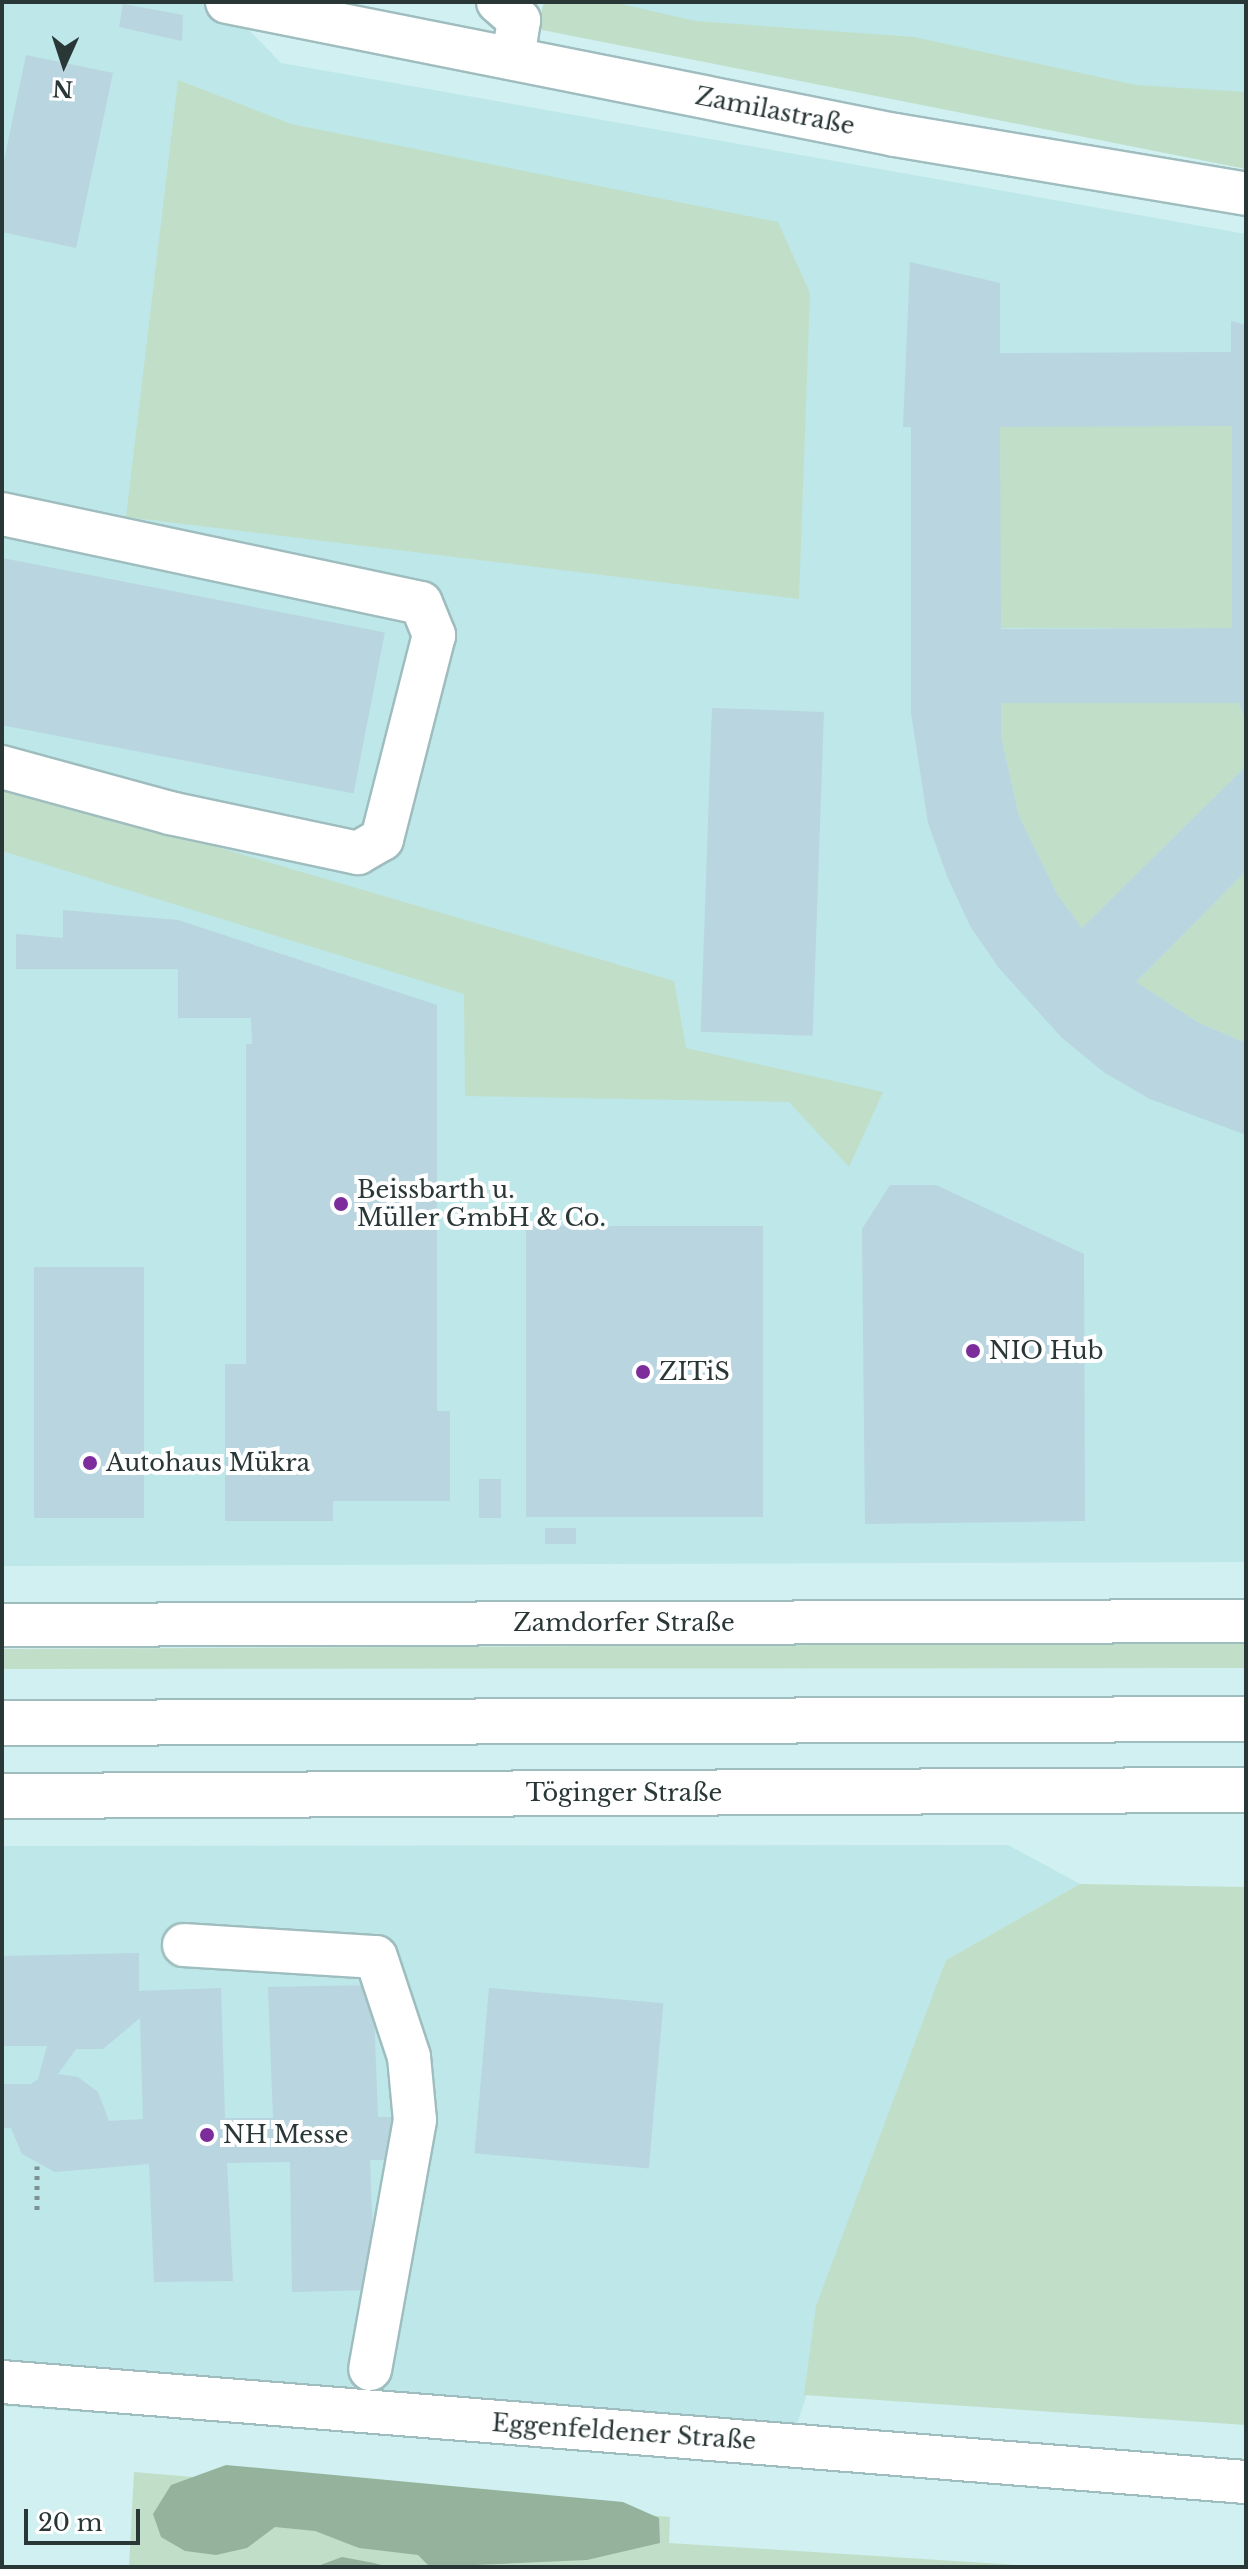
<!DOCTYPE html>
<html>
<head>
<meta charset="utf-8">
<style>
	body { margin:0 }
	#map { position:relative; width:1248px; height:2569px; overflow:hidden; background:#d1f0f1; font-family:"Libre Baskerville",serif }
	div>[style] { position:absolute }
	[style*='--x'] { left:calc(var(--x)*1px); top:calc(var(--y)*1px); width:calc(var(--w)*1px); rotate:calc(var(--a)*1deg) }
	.built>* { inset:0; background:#bde7e8 }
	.green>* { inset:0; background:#c1dfc8; transform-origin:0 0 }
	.forest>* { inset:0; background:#95b39c }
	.building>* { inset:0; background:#b9d5df; transform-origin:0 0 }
	.path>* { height:5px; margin-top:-2.5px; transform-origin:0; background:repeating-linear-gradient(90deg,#7c9192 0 4px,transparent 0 10px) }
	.roads { filter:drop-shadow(2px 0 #9fbdbe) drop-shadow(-2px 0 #9fbdbe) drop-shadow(0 2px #9fbdbe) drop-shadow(0 -2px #9fbdbe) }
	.minor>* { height:42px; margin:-21px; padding:0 21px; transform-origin:21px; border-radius:21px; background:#fff }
	.highway>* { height:44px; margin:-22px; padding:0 22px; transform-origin:22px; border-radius:22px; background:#fff }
	.dots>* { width:22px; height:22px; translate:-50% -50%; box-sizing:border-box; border:4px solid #fff; border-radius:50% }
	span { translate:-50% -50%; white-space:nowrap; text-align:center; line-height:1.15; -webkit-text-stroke:8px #fff; paint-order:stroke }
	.street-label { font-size:24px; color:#2a3737 }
	.poi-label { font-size:24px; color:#2a3737 }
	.left { translate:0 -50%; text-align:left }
	.frame { position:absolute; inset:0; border:4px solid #2a3737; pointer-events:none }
	.north { position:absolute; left:24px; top:24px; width:80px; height:80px; -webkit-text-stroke:6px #fff; paint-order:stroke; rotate:183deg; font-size:22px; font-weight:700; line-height:32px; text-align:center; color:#2a3737 }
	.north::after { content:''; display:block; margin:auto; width:28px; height:36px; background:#2a3737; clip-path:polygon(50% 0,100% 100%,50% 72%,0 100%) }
	.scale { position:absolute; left:24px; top:2509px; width:116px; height:36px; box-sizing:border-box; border:4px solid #2a3737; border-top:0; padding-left:10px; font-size:24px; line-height:28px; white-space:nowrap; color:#2a3737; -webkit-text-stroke:6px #fff; paint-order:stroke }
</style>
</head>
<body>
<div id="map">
	<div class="built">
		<div style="clip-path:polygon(2px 2px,222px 2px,281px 63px,1246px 234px,1246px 1562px,2px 1566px)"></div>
		<div style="clip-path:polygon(575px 2px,1246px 2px,1246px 117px)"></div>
		<div style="clip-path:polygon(1008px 1845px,1080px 1884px,946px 1960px,785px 2462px,2px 2406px,2px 1846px)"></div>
	</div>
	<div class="green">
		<div style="clip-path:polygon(544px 2px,613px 2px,695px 21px,914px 37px,1136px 85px,1246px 92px,1246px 169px,537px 29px)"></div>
		<div style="clip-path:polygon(178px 80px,291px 124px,778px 222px,810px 293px,799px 599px,126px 517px)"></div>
		<div style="left:1232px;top:426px;width:202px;height:232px;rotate:90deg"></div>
		<div style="clip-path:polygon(1001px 703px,1239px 703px,1246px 724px,1246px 766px,1082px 928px,1057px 894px,1019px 816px,1001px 736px)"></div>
		<div style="clip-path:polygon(2px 784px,674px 981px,686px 1048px,883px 1092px,849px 1167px,789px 1102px,465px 1096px,464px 994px,2px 851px)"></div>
		<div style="clip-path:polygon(1246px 871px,1246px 1043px,1199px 1023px,1136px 982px)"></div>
		<div style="clip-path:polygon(1246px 1643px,1246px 1668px,2px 1669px,2px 1649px)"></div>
		<div style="clip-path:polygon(1080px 1884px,1246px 1887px,1246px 2425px,804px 2395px,816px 2306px,946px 1960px)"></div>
		<div style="clip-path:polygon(134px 2472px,670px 2517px,669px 2543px,1049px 2567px,129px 2567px)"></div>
	</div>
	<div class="forest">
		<div style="clip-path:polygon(226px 2465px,623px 2502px,659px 2518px,660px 2543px,587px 2560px,430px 2567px,418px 2555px,359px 2548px,315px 2531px,275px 2527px,247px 2548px,216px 2555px,185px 2551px,161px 2537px,153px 2514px,171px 2485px)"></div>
		<div style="clip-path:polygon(342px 2557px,374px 2563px,388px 2567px,315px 2567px)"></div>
	</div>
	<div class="building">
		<div style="clip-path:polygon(123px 4px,183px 15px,182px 41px,119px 27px)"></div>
		<div style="clip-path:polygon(26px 55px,113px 73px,76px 248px,2px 232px,2px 170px)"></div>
		<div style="clip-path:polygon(evenodd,910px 262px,1000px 283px,1000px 353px,1231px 352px,1231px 321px,1246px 325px,1246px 723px,1239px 703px,1001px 703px,1001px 736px,1019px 816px,1057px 894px,1082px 928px,1246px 766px,1246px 871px,1136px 982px,1199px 1023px,1246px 1043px,1246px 1135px,1150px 1099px,1105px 1073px,1062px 1038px,999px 968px,970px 926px,947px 876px,928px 823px,911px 713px,911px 427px,903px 427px,910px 262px,1232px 426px,1232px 628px,1001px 629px,1000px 427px,1232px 426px)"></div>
		<div style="left:2px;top:558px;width:390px;height:164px;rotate:11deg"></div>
		<div style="left:712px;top:708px;width:112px;height:324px;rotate:2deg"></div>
		<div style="clip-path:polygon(63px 910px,178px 920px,437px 1005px,437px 1411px,450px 1411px,450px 1501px,333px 1501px,333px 1521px,225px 1521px,225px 1364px,246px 1364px,246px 1044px,252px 1044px,251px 1018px,178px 1018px,178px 969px,16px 969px,16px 934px,63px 938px)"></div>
		<div style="clip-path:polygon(890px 1185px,936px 1185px,1084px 1254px,1085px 1521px,865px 1524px,862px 1229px)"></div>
		<div style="left:526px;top:1226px;width:237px;height:291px"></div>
		<div style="left:144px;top:1267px;width:251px;height:110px;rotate:90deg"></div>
		<div style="left:479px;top:1479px;width:22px;height:39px"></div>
		<div style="left:545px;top:1528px;width:31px;height:16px"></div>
		<div style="clip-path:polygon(evenodd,139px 1953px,139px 1991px,221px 1988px,225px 2118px,273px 2118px,268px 1987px,373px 1985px,378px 2117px,404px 2117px,396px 2160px,370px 2160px,375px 2290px,292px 2292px,290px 2162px,227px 2163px,233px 2281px,154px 2282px,149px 2164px,55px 2172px,22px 2154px,11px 2128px,2px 2128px,2px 2084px,31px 2084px,38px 2079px,47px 2046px,2px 2046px,2px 1956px,139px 1953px,140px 2018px,143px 2119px,109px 2121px,98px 2092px,78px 2077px,58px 2074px,76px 2049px,103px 2049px,140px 2018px)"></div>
		<div style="left:489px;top:1988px;width:175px;height:166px;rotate:5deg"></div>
	</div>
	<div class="path">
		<div style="--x:37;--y:2166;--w:46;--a:90"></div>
	</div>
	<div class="roads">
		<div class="minor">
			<div style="--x:227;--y:2;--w:681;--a:11.26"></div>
			<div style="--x:895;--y:135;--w:356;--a:9.5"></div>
			<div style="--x:498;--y:2;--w:28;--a:41"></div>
			<div style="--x:519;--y:20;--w:38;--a:99"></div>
			<div style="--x:2;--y:514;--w:428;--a:12"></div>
			<div style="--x:421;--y:603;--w:35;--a:68"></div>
			<div style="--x:434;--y:635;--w:211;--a:104.3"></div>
			<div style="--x:382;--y:839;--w:28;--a:150"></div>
			<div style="--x:358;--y:853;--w:192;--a:-168"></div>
			<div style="--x:170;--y:813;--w:174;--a:-164.7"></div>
			<div style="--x:2;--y:1625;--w:1244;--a:-0.18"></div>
			<div style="--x:184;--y:1945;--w:192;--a:3.6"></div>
			<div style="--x:376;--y:1957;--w:105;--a:71.7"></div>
			<div style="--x:409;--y:2057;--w:63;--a:84.6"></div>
			<div style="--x:415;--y:2120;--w:253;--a:100.2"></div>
			<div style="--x:2;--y:2382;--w:1248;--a:4.6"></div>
		</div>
		<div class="highway">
			<div style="--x:2;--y:1723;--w:1244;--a:-0.18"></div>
			<div style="--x:2;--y:1796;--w:1244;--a:-0.28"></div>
		</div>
	</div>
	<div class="dots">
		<div style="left:341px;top:1204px;background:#7d2c9c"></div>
		<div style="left:973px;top:1351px;background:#7d2c9c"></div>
		<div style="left:643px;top:1372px;background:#7d2c9c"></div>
		<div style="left:90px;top:1463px;background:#7d2c9c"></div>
		<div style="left:207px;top:2135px;background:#7d2c9c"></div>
	</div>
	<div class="street-label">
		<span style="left:775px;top:111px;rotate:11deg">Zamilastraße</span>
		<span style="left:624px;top:1623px">Zamdorfer Straße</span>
		<span style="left:624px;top:1793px">Töginger Straße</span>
		<span style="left:624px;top:2432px;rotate:4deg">Eggenfeldener Straße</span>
	</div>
	<div class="poi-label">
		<span class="left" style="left:357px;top:1204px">Beissbarth u.<br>Müller GmbH &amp; Co.</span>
		<span class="left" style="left:989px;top:1351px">NIO Hub</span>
		<span class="left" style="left:659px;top:1372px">ZITiS</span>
		<span class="left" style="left:106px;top:1463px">Autohaus Mükra</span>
		<span class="left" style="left:223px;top:2135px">NH Messe</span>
	</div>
	<div class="frame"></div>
	<div class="north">N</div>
	<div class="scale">20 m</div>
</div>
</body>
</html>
